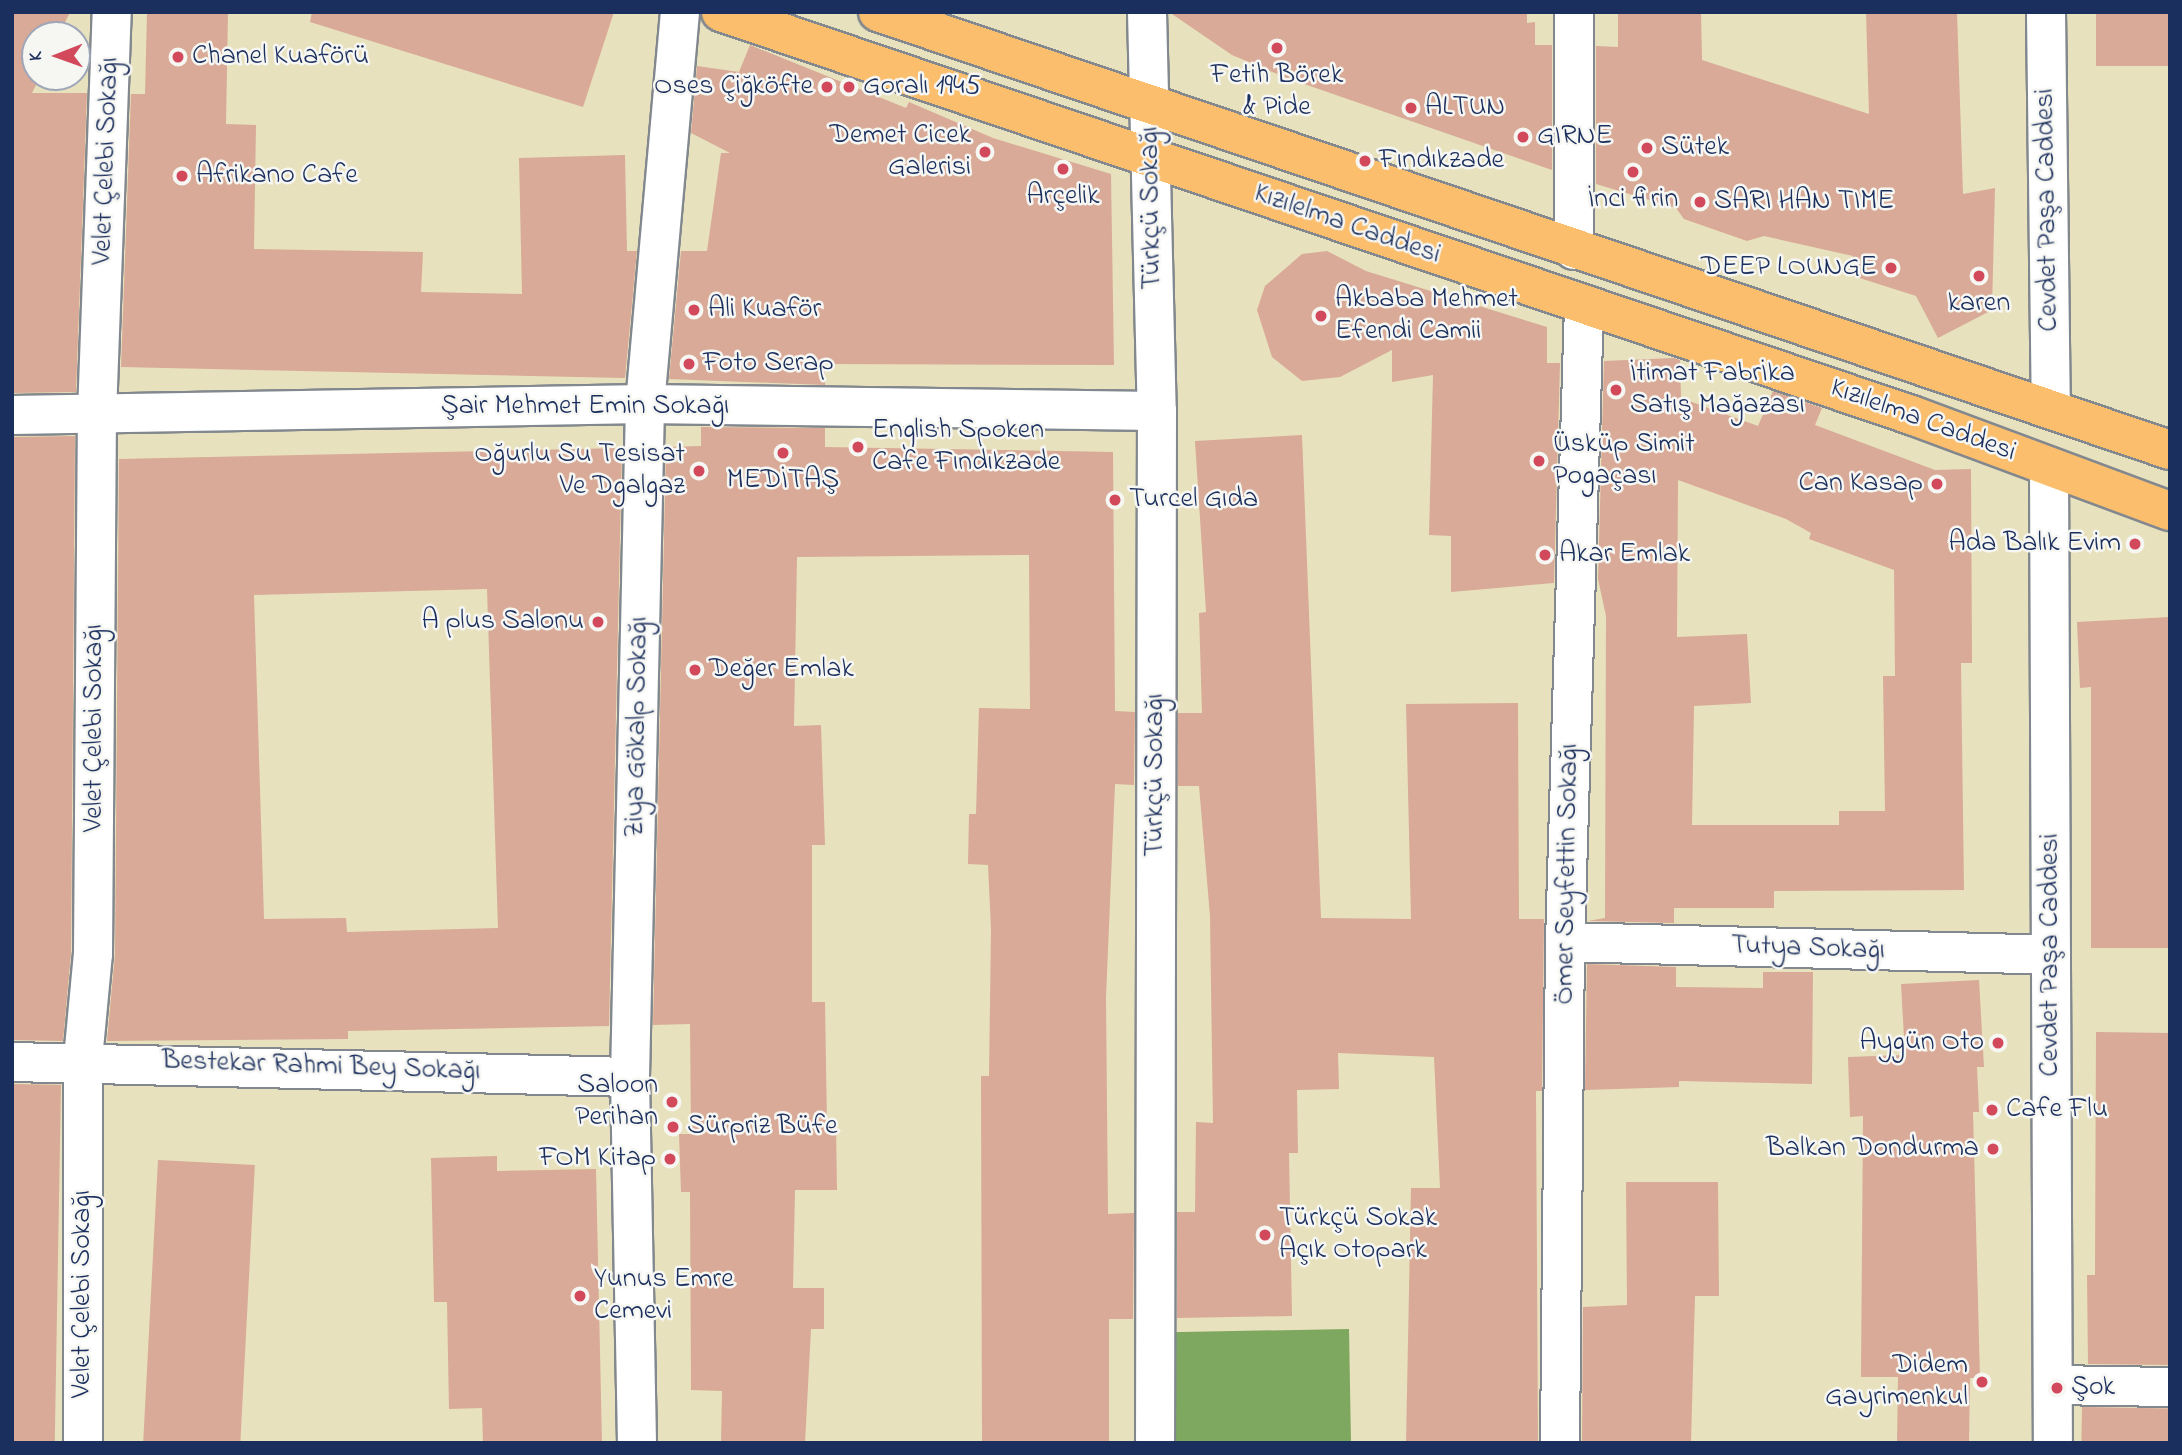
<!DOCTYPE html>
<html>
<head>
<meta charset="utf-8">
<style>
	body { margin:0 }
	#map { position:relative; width:2182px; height:1455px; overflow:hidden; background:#e8e1bd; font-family:"Indie Flower",sans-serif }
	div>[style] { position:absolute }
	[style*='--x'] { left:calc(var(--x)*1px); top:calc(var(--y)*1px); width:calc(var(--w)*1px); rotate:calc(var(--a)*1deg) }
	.forest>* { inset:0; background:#7ea75f; transform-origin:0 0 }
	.building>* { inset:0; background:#d8aa97; transform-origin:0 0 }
	.roads { filter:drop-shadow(2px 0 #82888e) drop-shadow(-2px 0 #82888e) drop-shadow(0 2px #82888e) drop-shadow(0 -2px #82888e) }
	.minor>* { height:38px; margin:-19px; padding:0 19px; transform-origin:19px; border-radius:19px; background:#fff }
	.major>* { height:38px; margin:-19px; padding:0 19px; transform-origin:19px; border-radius:19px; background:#fabe6d }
	.dots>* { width:19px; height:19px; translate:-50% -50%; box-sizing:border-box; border:4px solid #f6f6f2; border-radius:50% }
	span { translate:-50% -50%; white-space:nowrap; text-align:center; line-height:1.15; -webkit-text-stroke:5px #f6f6f2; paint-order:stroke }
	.poi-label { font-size:28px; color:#1b2f5e }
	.left { translate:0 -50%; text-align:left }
	.right { translate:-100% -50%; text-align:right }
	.street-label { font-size:28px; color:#1b2f5e }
	.frame { position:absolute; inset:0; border:14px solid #1b2f5e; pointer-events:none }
	.north { position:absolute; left:21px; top:21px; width:70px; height:70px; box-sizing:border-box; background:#f6f6f2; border:2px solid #9ea6b7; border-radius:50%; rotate:269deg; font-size:19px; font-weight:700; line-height:28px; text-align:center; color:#1b2f5e }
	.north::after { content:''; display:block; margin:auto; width:24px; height:32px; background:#d1495b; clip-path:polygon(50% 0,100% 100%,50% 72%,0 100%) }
</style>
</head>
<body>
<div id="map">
	<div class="forest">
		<div style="left:1349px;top:1329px;width:114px;height:180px;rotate:89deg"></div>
	</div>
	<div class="building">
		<div style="clip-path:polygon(12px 12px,70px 12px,59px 35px,35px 35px,40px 77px,32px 93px,87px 93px,76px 392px,12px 393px)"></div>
		<div style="clip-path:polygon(147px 12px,228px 12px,226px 124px,256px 125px,254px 249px,423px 252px,421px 292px,522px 294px,519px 158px,625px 155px,627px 251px,637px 251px,625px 378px,121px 367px,131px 94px,145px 94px)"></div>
		<div style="clip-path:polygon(312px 12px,614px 12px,583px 107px,310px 22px)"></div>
		<div style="clip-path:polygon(1169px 12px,1527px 12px,1527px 23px,1535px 22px,1535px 45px,1552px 45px,1552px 170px,1287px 78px,1232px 55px)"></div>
		<div style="clip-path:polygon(1618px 12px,1701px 12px,1702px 60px,1869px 114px,1866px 12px,1957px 12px,1963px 194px,1995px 188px,1992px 310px,1938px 338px,1916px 296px,1847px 274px,1853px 256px,1764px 236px,1747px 241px,1684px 219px,1676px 208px,1596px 184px,1596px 46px,1618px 47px)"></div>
		<div style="left:2096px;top:12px;width:74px;height:54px"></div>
		<div style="clip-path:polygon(750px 45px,906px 108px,909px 102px,993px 138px,1111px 174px,1114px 365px,825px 364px,825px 385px,669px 379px,681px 251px,707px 251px,721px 153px,730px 153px,691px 133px,697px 66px,739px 72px)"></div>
		<div style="clip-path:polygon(1327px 251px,1366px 271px,1547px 327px,1547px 363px,1560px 363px,1554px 583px,1451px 592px,1451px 536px,1429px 535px,1433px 375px,1392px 382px,1392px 350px,1340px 377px,1302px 381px,1272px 357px,1257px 310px,1265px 286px,1302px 254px)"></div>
		<div style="clip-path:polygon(evenodd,1674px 358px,1680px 360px,1681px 398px,1758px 426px,1773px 391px,1822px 408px,1815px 425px,1935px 470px,1971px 469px,1972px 663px,1961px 663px,1964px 890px,1774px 891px,1774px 908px,1674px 908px,1674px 923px,1588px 921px,1605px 918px,1606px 616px,1598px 579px,1604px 361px,1674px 358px,1678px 480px,1786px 519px,1811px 533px,1809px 539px,1894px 570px,1895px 676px,1883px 676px,1885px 811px,1839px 811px,1839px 825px,1692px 825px,1694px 706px,1751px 703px,1747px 634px,1677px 637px,1678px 480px)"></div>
		<div style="clip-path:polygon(701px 427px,825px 428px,825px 447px,1113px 452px,1115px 711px,1135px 712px,1134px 785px,1115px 784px,1106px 997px,1108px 1214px,1134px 1213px,1133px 1319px,1109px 1319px,1109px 1443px,982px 1443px,981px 1076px,989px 1076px,991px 929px,988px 865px,968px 864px,969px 814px,976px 814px,979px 708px,1030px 709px,1029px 555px,797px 557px,794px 726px,821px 725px,825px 845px,812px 845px,812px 1002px,825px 1002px,827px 1125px,836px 1125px,837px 1190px,795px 1190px,793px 1288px,824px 1288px,824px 1329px,811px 1329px,805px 1443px,721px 1443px,722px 1391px,691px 1390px,690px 1192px,681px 1192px,679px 1134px,691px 1134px,690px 1024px,653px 1025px,666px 447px,701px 446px)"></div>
		<div style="clip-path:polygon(1302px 435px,1321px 918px,1411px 919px,1406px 704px,1518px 703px,1519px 919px,1544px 919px,1542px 1091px,1536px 1091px,1538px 1443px,1406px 1443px,1411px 1188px,1440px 1188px,1434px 1057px,1338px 1053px,1339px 1089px,1297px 1090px,1298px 1153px,1289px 1153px,1292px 1316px,1177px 1318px,1177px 1212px,1195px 1212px,1196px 1122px,1213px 1123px,1210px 916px,1199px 786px,1178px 786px,1178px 713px,1202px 713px,1199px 613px,1206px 612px,1195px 441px)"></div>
		<div style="clip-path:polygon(75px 436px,71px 953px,63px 1041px,12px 1040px,12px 437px)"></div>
		<div style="clip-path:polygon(evenodd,622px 448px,609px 1026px,348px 1031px,348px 1039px,107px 1041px,115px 954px,119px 459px,622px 448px,487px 589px,498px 928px,347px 932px,346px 918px,264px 919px,254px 595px,487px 589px)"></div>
		<div style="clip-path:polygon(2170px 617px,2170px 948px,2091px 948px,2091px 687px,2080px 688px,2077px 622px)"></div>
		<div style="clip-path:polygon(1587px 964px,1676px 967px,1676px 987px,1763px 988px,1763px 972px,1813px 972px,1812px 1084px,1679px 1081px,1679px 1087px,1585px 1090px)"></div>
		<div style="clip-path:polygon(1979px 980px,1984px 1067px,1977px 1067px,1979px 1112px,1973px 1112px,1980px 1378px,1970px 1378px,1969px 1443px,1897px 1443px,1898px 1377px,1861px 1377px,1863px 1116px,1850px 1117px,1848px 1057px,1905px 1055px,1901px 984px)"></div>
		<div style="clip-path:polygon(2096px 1032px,2170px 1033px,2170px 1365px,2088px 1364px,2087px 1275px,2095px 1275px)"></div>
		<div style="left:12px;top:1084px;width:49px;height:359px;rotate:1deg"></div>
		<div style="clip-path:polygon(497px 1156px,497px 1171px,596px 1169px,602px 1443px,483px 1443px,482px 1408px,449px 1409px,447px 1302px,434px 1302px,431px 1158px)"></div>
		<div style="left:158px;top:1160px;width:97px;height:283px;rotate:3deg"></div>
		<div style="clip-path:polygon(1626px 1182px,1718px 1182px,1719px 1296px,1695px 1296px,1691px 1443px,1582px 1443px,1583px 1307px,1627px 1305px)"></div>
		<div style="left:2082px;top:1407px;width:88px;height:36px;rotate:1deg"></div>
	</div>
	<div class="roads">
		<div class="minor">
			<div style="--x:1147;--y:12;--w:399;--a:88.6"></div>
			<div style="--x:1157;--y:411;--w:1032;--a:90.11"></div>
			<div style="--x:2046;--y:12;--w:395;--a:89.3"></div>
			<div style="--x:1574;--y:250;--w:238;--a:-90"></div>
			<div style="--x:12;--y:415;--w:633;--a:-1"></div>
			<div style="--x:645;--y:404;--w:512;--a:0.78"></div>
			<div style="--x:2049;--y:467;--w:976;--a:89.77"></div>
			<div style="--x:1565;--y:942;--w:486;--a:1.5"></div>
			<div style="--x:12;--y:1062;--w:618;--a:1.39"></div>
			<div style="--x:2053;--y:1385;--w:117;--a:1"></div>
			<div style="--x:83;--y:1443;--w:384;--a:-90"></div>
			<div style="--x:83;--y:1059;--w:105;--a:-84.6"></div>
			<div style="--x:93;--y:954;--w:540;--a:-89.58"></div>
			<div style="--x:97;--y:414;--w:402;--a:-87.9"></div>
			<div style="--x:637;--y:1443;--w:366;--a:-91.1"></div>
			<div style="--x:630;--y:1077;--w:673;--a:-88.72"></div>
			<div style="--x:645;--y:404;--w:394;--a:-84.9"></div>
			<div style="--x:1560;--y:1443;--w:501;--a:-89.43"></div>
			<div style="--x:1565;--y:942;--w:637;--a:-88.29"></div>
		</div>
		<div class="major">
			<div style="--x:721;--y:12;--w:1260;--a:18.71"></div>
			<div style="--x:1914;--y:416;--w:273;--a:20.4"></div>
			<div style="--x:878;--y:12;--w:1364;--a:18.73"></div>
		</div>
	</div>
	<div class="dots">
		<div style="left:1277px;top:48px;background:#d1495b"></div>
		<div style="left:178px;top:57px;background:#d1495b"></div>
		<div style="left:827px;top:87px;background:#d1495b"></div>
		<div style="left:849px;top:87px;background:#d1495b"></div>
		<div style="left:1411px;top:108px;background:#d1495b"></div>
		<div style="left:1523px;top:137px;background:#d1495b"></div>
		<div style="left:1647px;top:148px;background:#d1495b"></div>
		<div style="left:985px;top:152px;background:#d1495b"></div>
		<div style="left:1365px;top:161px;background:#d1495b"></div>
		<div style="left:1063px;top:169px;background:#d1495b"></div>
		<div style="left:1633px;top:172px;background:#d1495b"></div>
		<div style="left:182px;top:176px;background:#d1495b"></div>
		<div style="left:1700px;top:202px;background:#d1495b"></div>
		<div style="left:1891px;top:268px;background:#d1495b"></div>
		<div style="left:1979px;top:276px;background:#d1495b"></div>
		<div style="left:694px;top:310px;background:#d1495b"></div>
		<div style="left:1321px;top:316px;background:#d1495b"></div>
		<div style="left:689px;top:364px;background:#d1495b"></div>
		<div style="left:1616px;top:390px;background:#d1495b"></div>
		<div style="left:858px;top:447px;background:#d1495b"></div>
		<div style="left:783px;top:453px;background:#d1495b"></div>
		<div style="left:1539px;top:461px;background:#d1495b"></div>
		<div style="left:699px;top:471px;background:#d1495b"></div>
		<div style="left:1937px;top:484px;background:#d1495b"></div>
		<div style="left:1115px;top:500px;background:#d1495b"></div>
		<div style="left:2135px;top:544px;background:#d1495b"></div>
		<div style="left:1545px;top:555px;background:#d1495b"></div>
		<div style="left:598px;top:622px;background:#d1495b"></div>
		<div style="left:695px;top:670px;background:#d1495b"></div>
		<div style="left:1998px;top:1043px;background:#d1495b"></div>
		<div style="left:672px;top:1102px;background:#d1495b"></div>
		<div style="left:1992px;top:1110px;background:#d1495b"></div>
		<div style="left:673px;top:1127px;background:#d1495b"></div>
		<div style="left:1993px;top:1149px;background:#d1495b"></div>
		<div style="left:670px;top:1159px;background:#d1495b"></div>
		<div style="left:1265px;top:1235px;background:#d1495b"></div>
		<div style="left:580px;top:1296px;background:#d1495b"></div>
		<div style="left:1982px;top:1382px;background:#d1495b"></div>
		<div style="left:2057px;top:1388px;background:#d1495b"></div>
	</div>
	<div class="poi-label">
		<span class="left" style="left:192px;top:57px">Chanel Kuaförü</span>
		<span style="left:1277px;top:92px">Fetih Börek<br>&amp; Pide</span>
		<span class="right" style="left:813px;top:87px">Oses Çiğköfte</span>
		<span class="left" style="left:863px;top:87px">Goralı 1945</span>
		<span class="left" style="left:1425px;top:108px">ALTUN</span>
		<span class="right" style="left:971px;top:152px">Demet Cicek<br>Galerisi</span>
		<span class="left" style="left:1537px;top:137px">GIRNE</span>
		<span class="left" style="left:1661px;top:148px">Sütek</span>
		<span class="left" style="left:1379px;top:161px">Fındıkzade</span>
		<span class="left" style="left:196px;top:176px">Afrikano Cafe</span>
		<span style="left:1063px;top:197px">Arçelik</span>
		<span style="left:1633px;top:200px">İnci firin</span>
		<span class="left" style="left:1714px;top:202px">SARI HAN TIME</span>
		<span class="right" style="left:1877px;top:268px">DEEP LOUNGE</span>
		<span class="left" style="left:1335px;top:316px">Akbaba Mehmet<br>Efendi Camii</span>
		<span style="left:1979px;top:304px">karen</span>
		<span class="left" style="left:708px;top:310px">Ali Kuaför</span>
		<span class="left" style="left:703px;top:364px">Foto Serap</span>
		<span class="left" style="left:1630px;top:390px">İtimat Fabrİka<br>Satış Mağazası</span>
		<span class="left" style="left:872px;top:447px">English Spoken<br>Cafe Fındıkzade</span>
		<span class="left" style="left:1553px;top:461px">Üsküp Simit<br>Pogaçası</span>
		<span class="right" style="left:685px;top:471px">Oğurlu Su Tesisat<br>Ve Dgalgaz</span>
		<span style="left:783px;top:481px">MEDİTAŞ</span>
		<span class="right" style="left:1923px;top:484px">Can Kasap</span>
		<span class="left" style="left:1129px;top:500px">Turcel Gıda</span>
		<span class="right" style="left:2121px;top:544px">Ada Balık Evim</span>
		<span class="left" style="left:1559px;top:555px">Akar Emlak</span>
		<span class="right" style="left:584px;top:622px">A plus Salonu</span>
		<span class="left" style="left:709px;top:670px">Değer Emlak</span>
		<span class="right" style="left:1984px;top:1043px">Aygün Oto</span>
		<span class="right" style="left:658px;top:1102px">Saloon<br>Perihan</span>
		<span class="left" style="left:2006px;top:1110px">Cafe Flu</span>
		<span class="left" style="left:687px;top:1127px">Sürpriz Büfe</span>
		<span class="right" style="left:1979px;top:1149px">Balkan Dondurma</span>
		<span class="right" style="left:656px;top:1159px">FOM Kitap</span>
		<span class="left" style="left:1279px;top:1235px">Türkçü Sokak<br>Açık Otopark</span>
		<span class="left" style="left:594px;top:1296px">Yunus Emre<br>Cemevi</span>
		<span class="right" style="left:1968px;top:1382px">Didem<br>Gayrimenkul</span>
		<span class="left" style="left:2071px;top:1388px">Şok</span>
	</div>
	<div class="street-label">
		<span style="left:107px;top:161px;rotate:-88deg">Velet Çelebi Sokağı</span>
		<span style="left:1152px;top:208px;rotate:-91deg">Türkçü Sokağı</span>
		<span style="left:2048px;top:210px;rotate:-91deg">Cevdet Paşa Caddesi</span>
		<span style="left:1347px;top:225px;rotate:19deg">Kızılelma Caddesi</span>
		<span style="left:585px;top:407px">Şair Mehmet Emin Sokağı</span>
		<span style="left:1923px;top:421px;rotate:20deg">Kızılelma Caddesi</span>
		<span style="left:638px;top:727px;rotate:-89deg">Ziya Gökalp Sokağı</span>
		<span style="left:95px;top:728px;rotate:-90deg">Velet Çelebi Sokağı</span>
		<span style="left:1156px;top:775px;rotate:-90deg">Türkçü Sokağı</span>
		<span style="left:1568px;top:874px;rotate:-89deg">Ömer Seyfettin Sokağı</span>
		<span style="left:1808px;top:949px;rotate:2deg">Tutya Sokağı</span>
		<span style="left:2051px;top:955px;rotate:-90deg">Cevdet Paşa Caddesi</span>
		<span style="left:321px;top:1067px;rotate:2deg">Bestekar Rahmi Bey Sokağı</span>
		<span style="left:83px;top:1294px;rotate:-90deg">Velet Çelebi Sokağı</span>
	</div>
	<div class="frame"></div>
	<div class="north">K</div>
</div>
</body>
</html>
